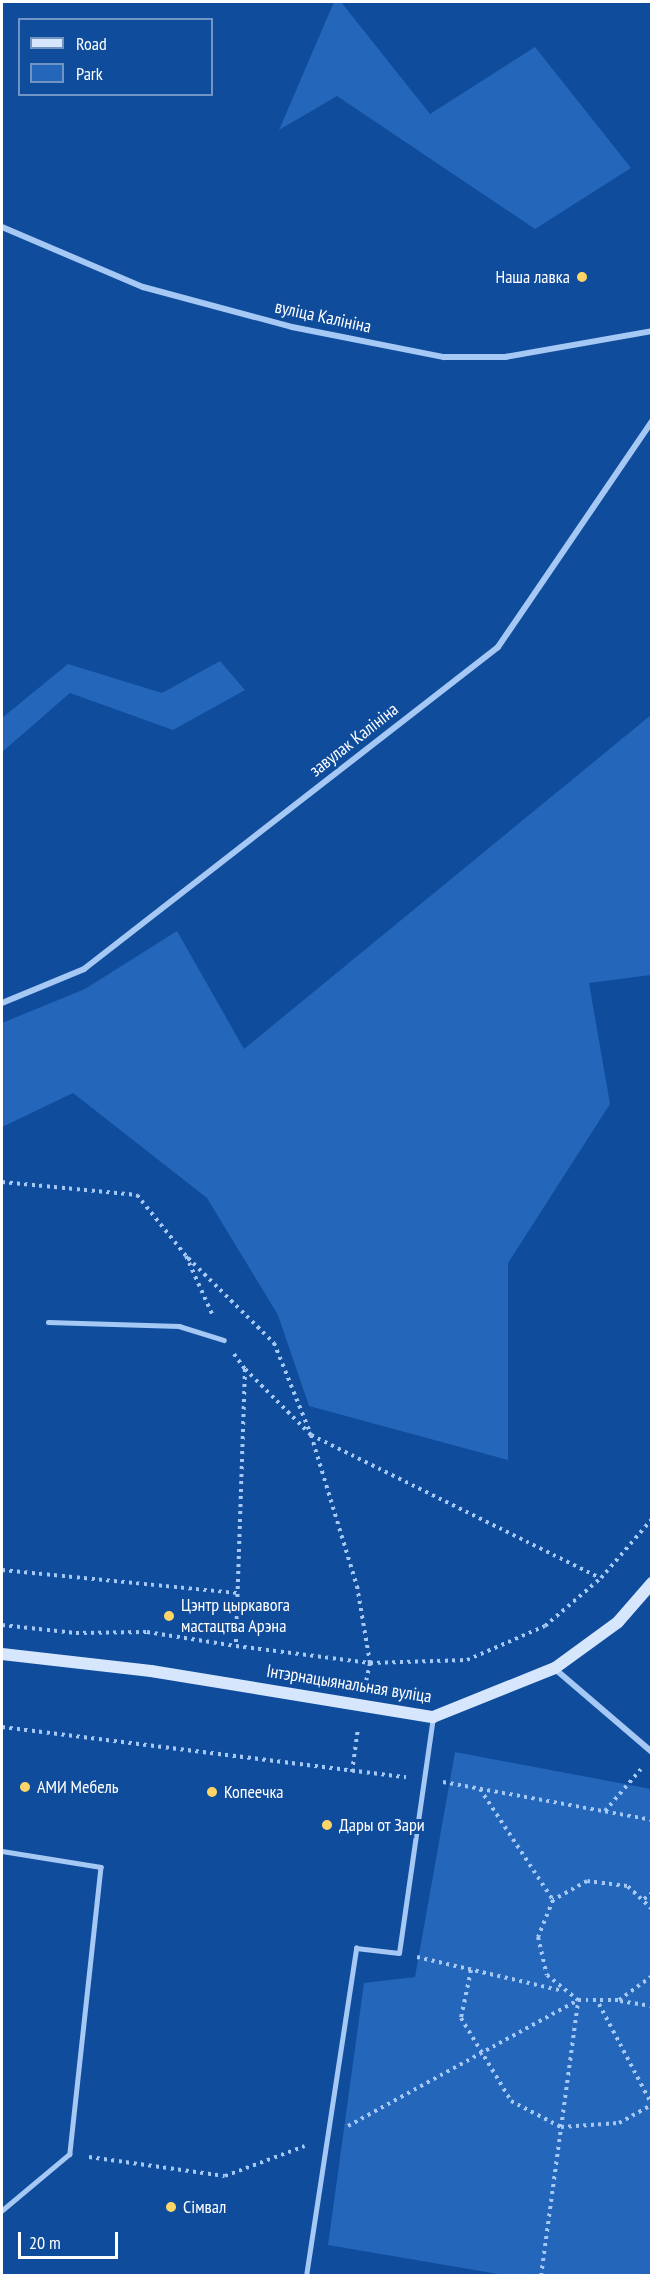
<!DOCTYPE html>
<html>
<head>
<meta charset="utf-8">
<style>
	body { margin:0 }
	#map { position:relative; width:653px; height:2277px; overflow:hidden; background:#104c9c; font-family:"PT Sans Narrow",sans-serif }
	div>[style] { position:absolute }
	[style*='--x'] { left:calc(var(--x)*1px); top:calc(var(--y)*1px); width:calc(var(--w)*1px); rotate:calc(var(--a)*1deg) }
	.green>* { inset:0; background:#2366ba }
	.path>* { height:4px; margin-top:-2px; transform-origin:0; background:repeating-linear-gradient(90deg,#a5c8f5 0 3px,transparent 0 7.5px) }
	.service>* { height:4.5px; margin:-2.25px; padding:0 2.25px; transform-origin:2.25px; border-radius:2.25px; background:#a5c8f5 }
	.minor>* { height:6px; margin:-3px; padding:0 3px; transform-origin:3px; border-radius:3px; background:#a5c8f5 }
	.secondary>* { height:12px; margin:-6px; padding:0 6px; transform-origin:6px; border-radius:6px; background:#d5e6fd }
	.dots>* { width:16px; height:16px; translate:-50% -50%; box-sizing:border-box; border:3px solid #104c9c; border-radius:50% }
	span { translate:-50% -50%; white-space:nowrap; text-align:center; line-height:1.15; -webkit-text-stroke:6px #104c9c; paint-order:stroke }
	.poi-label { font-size:18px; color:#fff }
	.right { translate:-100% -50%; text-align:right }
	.left { translate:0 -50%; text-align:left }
	.street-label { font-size:18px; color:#fff }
	.frame { position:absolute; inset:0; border:3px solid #fff; pointer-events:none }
	.legend { position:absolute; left:18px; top:18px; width:195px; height:78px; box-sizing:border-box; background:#104c9c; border:2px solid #7094c4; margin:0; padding:8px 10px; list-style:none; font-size:18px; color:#fff }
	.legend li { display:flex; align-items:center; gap:12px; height:30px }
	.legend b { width:30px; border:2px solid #7094c4 }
	.scale { position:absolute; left:18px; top:2232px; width:100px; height:27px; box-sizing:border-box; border:3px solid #fff; border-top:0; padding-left:8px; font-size:18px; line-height:21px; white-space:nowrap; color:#fff; -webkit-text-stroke:4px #104c9c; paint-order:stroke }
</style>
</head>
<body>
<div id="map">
	<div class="green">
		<div style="clip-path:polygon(334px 2px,341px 2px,430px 114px,535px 47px,631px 168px,535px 229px,337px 96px,279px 130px)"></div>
		<div style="clip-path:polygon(220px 661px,245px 690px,173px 730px,70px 693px,2px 752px,2px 718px,68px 664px,162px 693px)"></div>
		<div style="clip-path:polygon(651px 715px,651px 975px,589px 983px,610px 1104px,508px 1263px,508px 1460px,309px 1406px,278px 1315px,207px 1198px,73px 1093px,2px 1127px,2px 1023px,85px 989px,177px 931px,244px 1049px)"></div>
		<div style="clip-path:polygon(455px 1752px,651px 1789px,651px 2275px,504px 2275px,328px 2245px,364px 1983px,415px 1977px)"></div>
	</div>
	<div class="path">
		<div style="--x:2;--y:1182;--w:136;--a:5.5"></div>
		<div style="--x:137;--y:1195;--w:78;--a:51.2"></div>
		<div style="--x:186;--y:1256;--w:66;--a:65.8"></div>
		<div style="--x:188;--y:1258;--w:121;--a:44.7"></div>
		<div style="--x:274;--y:1343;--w:99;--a:68.1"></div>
		<div style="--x:311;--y:1435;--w:158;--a:73.1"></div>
		<div style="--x:357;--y:1586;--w:78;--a:80.4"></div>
		<div style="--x:370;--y:1663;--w:19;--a:102"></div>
		<div style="--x:234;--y:1354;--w:19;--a:54"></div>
		<div style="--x:245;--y:1369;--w:277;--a:91.9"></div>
		<div style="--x:236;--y:1646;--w:135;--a:7.2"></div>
		<div style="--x:370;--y:1663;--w:97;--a:-1.8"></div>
		<div style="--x:467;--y:1660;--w:85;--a:-23.6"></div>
		<div style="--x:545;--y:1626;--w:74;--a:-40.6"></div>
		<div style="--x:601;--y:1578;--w:78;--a:-49.2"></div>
		<div style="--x:245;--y:1369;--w:93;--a:45"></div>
		<div style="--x:311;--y:1435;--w:322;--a:26.3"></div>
		<div style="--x:2;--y:1570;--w:237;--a:5.6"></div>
		<div style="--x:2;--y:1625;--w:74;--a:6.2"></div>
		<div style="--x:76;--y:1633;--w:71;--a:-0.8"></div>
		<div style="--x:147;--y:1632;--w:90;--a:8.9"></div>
		<div style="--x:2;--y:1727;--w:407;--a:7.1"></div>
		<div style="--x:352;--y:1772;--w:44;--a:-82.2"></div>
		<div style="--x:443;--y:1782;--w:212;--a:10.3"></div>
		<div style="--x:480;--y:1789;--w:133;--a:56.7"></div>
		<div style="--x:605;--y:1811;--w:55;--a:-49.4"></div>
		<div style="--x:644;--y:1899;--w:10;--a:-37"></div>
		<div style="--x:652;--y:1909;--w:34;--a:-137"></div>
		<div style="--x:627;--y:1886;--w:40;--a:-172.9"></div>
		<div style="--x:587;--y:1881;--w:39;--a:151"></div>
		<div style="--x:553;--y:1900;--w:40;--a:112"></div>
		<div style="--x:538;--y:1937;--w:39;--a:77"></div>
		<div style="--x:547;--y:1975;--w:40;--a:39"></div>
		<div style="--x:578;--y:2000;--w:41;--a:0"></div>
		<div style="--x:619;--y:2000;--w:41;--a:-36"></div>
		<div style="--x:417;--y:1957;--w:146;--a:13.1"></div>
		<div style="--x:471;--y:1970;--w:49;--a:101.8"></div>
		<div style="--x:461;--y:2018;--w:97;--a:58.9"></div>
		<div style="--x:511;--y:2101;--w:56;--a:27.5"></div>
		<div style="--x:561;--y:2127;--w:58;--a:-3.9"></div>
		<div style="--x:619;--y:2123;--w:38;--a:-29"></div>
		<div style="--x:620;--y:2001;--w:32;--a:9"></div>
		<div style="--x:599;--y:2004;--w:114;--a:62.3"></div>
		<div style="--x:348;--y:2126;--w:262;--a:-28.7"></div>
		<div style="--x:89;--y:2157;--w:137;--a:8"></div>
		<div style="--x:225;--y:2176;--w:85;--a:-20.6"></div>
		<div style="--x:541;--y:2276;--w:277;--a:-82.3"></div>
	</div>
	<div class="service">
		<div style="--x:48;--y:1322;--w:131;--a:1.7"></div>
		<div style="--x:179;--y:1326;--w:47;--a:17.3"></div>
		<div style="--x:2;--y:1851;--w:100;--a:9.2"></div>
		<div style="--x:101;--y:1867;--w:289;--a:96.2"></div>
		<div style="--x:70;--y:2154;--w:89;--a:140"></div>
		<div style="--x:306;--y:2276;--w:332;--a:-81.3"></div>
		<div style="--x:356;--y:1948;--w:43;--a:6.6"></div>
		<div style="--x:399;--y:1953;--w:238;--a:-81.8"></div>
	</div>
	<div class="minor">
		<div style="--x:2;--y:227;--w:153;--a:23.1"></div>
		<div style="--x:143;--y:287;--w:154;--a:15"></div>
		<div style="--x:292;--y:327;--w:155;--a:11.2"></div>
		<div style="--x:444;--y:357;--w:61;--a:0"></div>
		<div style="--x:505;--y:357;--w:149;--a:-10"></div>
		<div style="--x:2;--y:1003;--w:89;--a:-22.5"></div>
		<div style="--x:84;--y:969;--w:524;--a:-37.87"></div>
		<div style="--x:498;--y:647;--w:273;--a:-55.7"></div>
		<div style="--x:555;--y:1669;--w:128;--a:40.6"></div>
	</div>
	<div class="secondary">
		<div style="--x:2;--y:1654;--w:150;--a:6.5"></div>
		<div style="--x:151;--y:1671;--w:286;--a:9.3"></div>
		<div style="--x:433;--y:1717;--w:131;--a:-21.9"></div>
		<div style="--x:555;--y:1668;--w:78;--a:-36.1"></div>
		<div style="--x:618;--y:1622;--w:52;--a:-48.9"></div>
	</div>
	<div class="dots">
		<div style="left:582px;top:277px;background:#ffd568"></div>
		<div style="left:169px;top:1616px;background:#ffd568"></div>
		<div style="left:25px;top:1787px;background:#ffd568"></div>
		<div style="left:212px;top:1792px;background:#ffd568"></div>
		<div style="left:327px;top:1825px;background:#ffd568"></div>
		<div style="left:171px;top:2207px;background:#ffd568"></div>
	</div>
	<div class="poi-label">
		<span class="right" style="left:570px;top:277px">Наша лавка</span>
		<span class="left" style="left:181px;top:1616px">Цэнтр цыркавога<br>мастацтва Арэна</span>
		<span class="left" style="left:37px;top:1787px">АМИ Мебель</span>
		<span class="left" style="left:224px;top:1792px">Копеечка</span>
		<span class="left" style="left:339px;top:1825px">Дары от Зари</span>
		<span class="left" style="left:183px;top:2207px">Сімвал</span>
	</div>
	<div class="street-label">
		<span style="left:323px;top:317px;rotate:12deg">вуліца Калініна</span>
		<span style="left:354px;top:740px;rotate:-38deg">завулак Калініна</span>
		<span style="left:349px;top:1684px;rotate:9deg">Інтэрнацыянальная вуліца</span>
	</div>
	<div class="frame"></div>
	<ul class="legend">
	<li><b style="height:8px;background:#d5e6fd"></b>Road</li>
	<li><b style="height:16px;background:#2366ba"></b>Park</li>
	</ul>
	<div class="scale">20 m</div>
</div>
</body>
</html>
